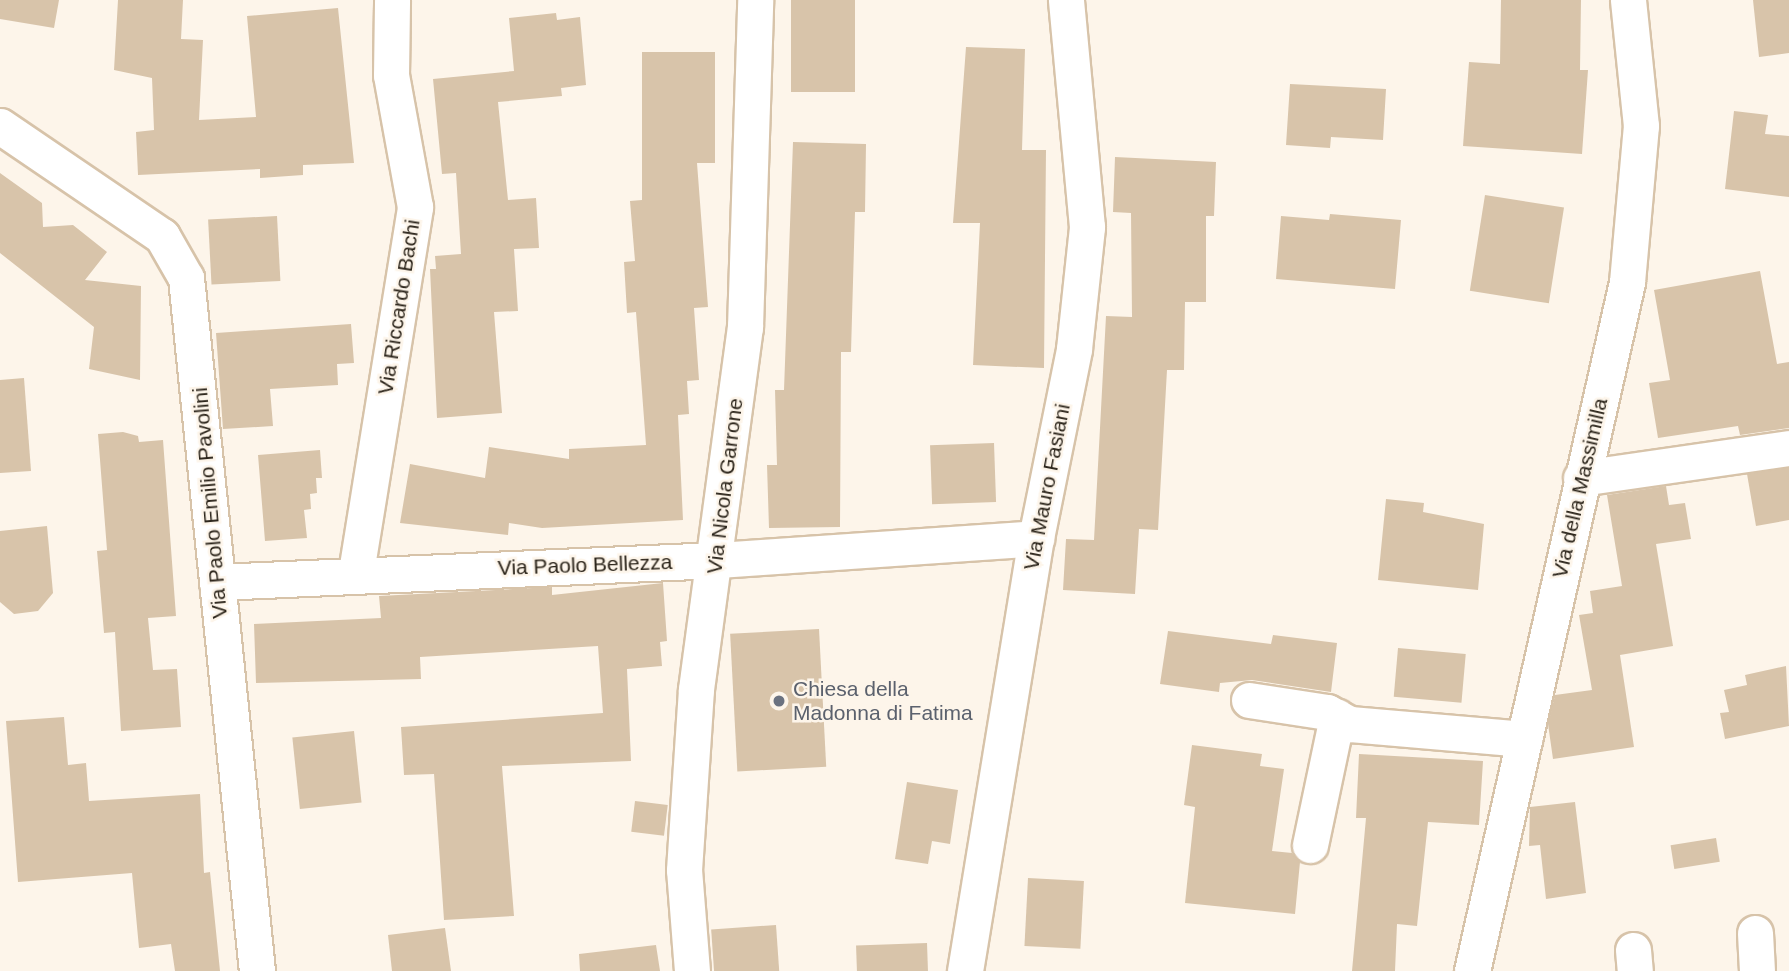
<!DOCTYPE html>
<html>
<head>
<meta charset="utf-8">
<style>
	body { margin:0 }
	#map { position:relative; width:1789px; height:971px; overflow:hidden; background:#fdf5ea; font-family:Arial,sans-serif }
	div>[style] { position:absolute }
	[style*='--x'] { left:calc(var(--x)*1px); top:calc(var(--y)*1px); width:calc(var(--w)*1px); rotate:calc(var(--a)*1deg) }
	.building>* { inset:0; background:#d8c4aa; transform-origin:0 0 }
	.roads { filter:drop-shadow(2px 0 #d7c3a9) drop-shadow(-2px 0 #d7c3a9) drop-shadow(0 2px #d7c3a9) drop-shadow(0 -2px #d7c3a9) }
	.minor>* { height:35px; margin:-17.5px; padding:0 17.5px; transform-origin:17.5px; border-radius:17.5px; background:#fff }
	.dots>* { width:19px; height:19px; translate:-50% -50%; box-sizing:border-box; border:4px solid #fdf5ea; border-radius:50% }
	span { translate:-50% -50%; white-space:nowrap; text-align:center; line-height:1.15; -webkit-text-stroke:5px #fdf5ea; paint-order:stroke }
	.street-label { font-size:21px; color:#2b241a }
	.worship-label { font-size:21px; color:#5b616d }
	.left { translate:0 -50%; text-align:left }
</style>
</head>
<body>
<div id="map">
	<div class="building">
		<div style="clip-path:polygon(0 0,59px 0,54px 28px,0 19px)"></div>
		<div style="clip-path:polygon(118px 0,183px 0,181px 39px,203px 40px,199px 120px,256px 117px,247px 16px,338px 8px,354px 163px,303px 165px,303px 175px,260px 178px,260px 169px,138px 175px,136px 132px,154px 130px,152px 78px,114px 70px)"></div>
		<div style="left:791px;top:0;width:64px;height:92px"></div>
		<div style="clip-path:polygon(1501px 0,1581px 0,1580px 70px,1588px 70px,1582px 154px,1463px 146px,1469px 62px,1500px 64px)"></div>
		<div style="clip-path:polygon(1753px 0,1789px 0,1789px 53px,1759px 57px)"></div>
		<div style="clip-path:polygon(556px 13px,557px 20px,580px 17px,586px 85px,561px 88px,562px 96px,498px 102px,508px 200px,536px 198px,539px 248px,514px 249px,518px 311px,494px 312px,502px 413px,437px 418px,430px 269px,436px 269px,435px 256px,461px 254px,456px 173px,442px 174px,433px 79px,514px 71px,509px 18px)"></div>
		<div style="clip-path:polygon(966px 47px,1025px 49px,1022px 150px,1046px 150px,1044px 368px,973px 365px,980px 223px,953px 223px)"></div>
		<div style="clip-path:polygon(642px 52px,715px 52px,715px 163px,697px 163px,708px 307px,694px 308px,699px 380px,687px 381px,689px 414px,678px 415px,683px 520px,542px 528px,509px 523px,508px 535px,400px 523px,410px 464px,485px 478px,489px 447px,569px 459px,569px 449px,646px 445px,636px 312px,627px 313px,624px 262px,635px 261px,630px 201px,642px 200px)"></div>
		<div style="clip-path:polygon(1290px 84px,1386px 89px,1383px 140px,1331px 137px,1330px 148px,1286px 145px)"></div>
		<div style="clip-path:polygon(1734px 111px,1768px 115px,1765px 134px,1789px 136px,1789px 197px,1725px 189px)"></div>
		<div style="clip-path:polygon(793px 142px,866px 144px,865px 212px,855px 212px,851px 352px,841px 352px,840px 527px,769px 528px,767px 465px,777px 465px,775px 390px,784px 390px)"></div>
		<div style="clip-path:polygon(1115px 157px,1216px 162px,1214px 216px,1206px 216px,1206px 302px,1185px 302px,1184px 370px,1167px 370px,1158px 530px,1139px 529px,1135px 594px,1063px 590px,1066px 539px,1094px 540px,1106px 316px,1132px 317px,1131px 213px,1113px 212px)"></div>
		<div style="clip-path:polygon(0 173px,42px 203px,43px 227px,73px 225px,107px 252px,85px 280px,141px 286px,140px 380px,89px 369px,94px 327px,0 253px)"></div>
		<div style="left:1485px;top:195px;width:80px;height:97px;rotate:9deg"></div>
		<div style="clip-path:polygon(1330px 214px,1401px 220px,1395px 289px,1276px 279px,1281px 216px,1329px 220px)"></div>
		<div style="left:277px;top:216px;width:65px;height:69px;rotate:87deg"></div>
		<div style="clip-path:polygon(1760px 271px,1777px 364px,1789px 362px,1789px 428px,1740px 435px,1738px 426px,1658px 438px,1649px 383px,1670px 380px,1654px 290px)"></div>
		<div style="clip-path:polygon(351px 324px,354px 363px,337px 364px,338px 385px,270px 389px,273px 426px,223px 429px,216px 333px)"></div>
		<div style="clip-path:polygon(24px 378px,31px 471px,0 473px,0 380px)"></div>
		<div style="clip-path:polygon(123px 432px,138px 436px,139px 442px,163px 440px,176px 616px,148px 618px,153px 670px,177px 669px,181px 727px,121px 731px,115px 632px,104px 633px,97px 551px,107px 550px,98px 434px)"></div>
		<div style="left:994px;top:443px;width:59px;height:64px;rotate:88deg"></div>
		<div style="clip-path:polygon(320px 450px,322px 478px,316px 478px,317px 493px,310px 494px,311px 509px,304px 510px,307px 538px,265px 541px,258px 455px)"></div>
		<div style="clip-path:polygon(1789px 468px,1789px 520px,1756px 526px,1747px 474px)"></div>
		<div style="clip-path:polygon(1666px 486px,1669px 505px,1685px 503px,1691px 539px,1656px 544px,1673px 646px,1620px 655px,1634px 747px,1553px 759px,1548px 724px,1555px 695px,1592px 690px,1579px 615px,1593px 613px,1590px 591px,1622px 586px,1607px 495px)"></div>
		<div style="clip-path:polygon(1386px 499px,1424px 503px,1423px 512px,1484px 524px,1478px 590px,1378px 580px)"></div>
		<div style="clip-path:polygon(47px 526px,53px 593px,38px 611px,14px 614px,0 602px,0 531px)"></div>
		<div style="clip-path:polygon(663px 583px,667px 641px,660px 642px,662px 666px,627px 669px,631px 761px,502px 766px,514px 916px,444px 920px,434px 774px,404px 775px,401px 727px,603px 713px,598px 646px,420px 657px,421px 679px,256px 683px,254px 624px,381px 618px,379px 596px,552px 587px,552px 595px)"></div>
		<div style="left:819px;top:629px;width:138px;height:89px;rotate:87deg"></div>
		<div style="clip-path:polygon(1168px 631px,1271px 644px,1273px 635px,1337px 643px,1331px 692px,1252px 680px,1220px 683px,1219px 692px,1160px 684px)"></div>
		<div style="left:1398px;top:648px;width:68px;height:49px;rotate:5deg"></div>
		<div style="clip-path:polygon(1786px 666px,1789px 726px,1725px 739px,1720px 713px,1729px 712px,1724px 690px,1747px 685px,1745px 675px)"></div>
		<div style="clip-path:polygon(64px 717px,68px 765px,86px 763px,89px 801px,200px 794px,204px 873px,210px 872px,220px 971px,175px 971px,171px 944px,139px 948px,132px 873px,18px 882px,6px 721px)"></div>
		<div style="left:354px;top:731px;width:72px;height:62px;rotate:84deg"></div>
		<div style="clip-path:polygon(1192px 745px,1262px 754px,1260px 766px,1284px 769px,1272px 851px,1292px 853px,1300px 862px,1295px 914px,1185px 903px,1195px 807px,1184px 805px)"></div>
		<div style="clip-path:polygon(1359px 754px,1483px 761px,1479px 825px,1428px 822px,1417px 926px,1397px 924px,1395px 971px,1352px 971px,1366px 818px,1356px 818px)"></div>
		<div style="clip-path:polygon(907px 782px,958px 790px,950px 844px,932px 841px,928px 864px,895px 859px)"></div>
		<div style="left:635px;top:801px;width:33px;height:31px;rotate:7deg"></div>
		<div style="clip-path:polygon(1575px 802px,1586px 893px,1546px 899px,1540px 845px,1529px 846px,1530px 807px)"></div>
		<div style="left:1716px;top:838px;width:24px;height:46px;rotate:81deg"></div>
		<div style="left:1028px;top:878px;width:56px;height:68px;rotate:3deg"></div>
		<div style="left:776px;top:925px;width:46px;height:65px;rotate:86deg"></div>
		<div style="clip-path:polygon(445px 928px,451px 971px,392px 971px,388px 935px)"></div>
		<div style="left:927px;top:943px;width:28px;height:71px;rotate:88deg"></div>
		<div style="clip-path:polygon(656px 945px,660px 971px,580px 971px,579px 954px)"></div>
	</div>
	<div class="roads">
		<div class="minor">
			<div style="--x:0;--y:126;--w:196;--a:34.2"></div>
			<div style="--x:162;--y:236;--w:48;--a:60.3"></div>
			<div style="--x:186;--y:278;--w:697;--a:84.15"></div>
			<div style="--x:1581;--y:478;--w:210;--a:-8.2"></div>
			<div style="--x:356;--y:572;--w:370;--a:-80.8"></div>
			<div style="--x:415;--y:207;--w:134;--a:-100.3"></div>
			<div style="--x:391;--y:75;--w:75;--a:-89.2"></div>
			<div style="--x:217;--y:582;--w:500;--a:-2.52"></div>
			<div style="--x:717;--y:560;--w:320;--a:-3.9"></div>
			<div style="--x:1249;--y:700;--w:79;--a:8.7"></div>
			<div style="--x:1327;--y:712;--w:26;--a:28"></div>
			<div style="--x:1350;--y:724;--w:175;--a:4.9"></div>
			<div style="--x:1310;--y:845;--w:131;--a:-78.1"></div>
			<div style="--x:1755;--y:933;--w:38;--a:87"></div>
			<div style="--x:1633;--y:950;--w:21;--a:85"></div>
			<div style="--x:692;--y:971;--w:101;--a:-94.5"></div>
			<div style="--x:684;--y:870;--w:181;--a:-86.2"></div>
			<div style="--x:696;--y:689;--w:365;--a:-82.3"></div>
			<div style="--x:745;--y:327;--w:327;--a:-88.2"></div>
			<div style="--x:965;--y:971;--w:439;--a:-80.7"></div>
			<div style="--x:1036;--y:538;--w:193;--a:-78.6"></div>
			<div style="--x:1074;--y:349;--w:123;--a:-83.9"></div>
			<div style="--x:1087;--y:227;--w:228;--a:-95.3"></div>
			<div style="--x:1472;--y:971;--w:706;--a:-77.32"></div>
			<div style="--x:1627;--y:282;--w:157;--a:-84.9"></div>
			<div style="--x:1641;--y:126;--w:127;--a:-95.9"></div>
		</div>
	</div>
	<div class="dots">
		<div style="left:779px;top:701px;background:#6b7280"></div>
	</div>
	<div class="street-label">
		<span style="left:399px;top:307px;rotate:-81deg">Via Riccardo Bachi</span>
		<span style="left:725px;top:486px;rotate:-83deg">Via Nicola Garrone</span>
		<span style="left:1047px;top:487px;rotate:-79deg">Via Mauro Fasiani</span>
		<span style="left:1580px;top:488px;rotate:-77deg">Via della Massimilla</span>
		<span style="left:210px;top:503px;rotate:-95deg">Via Paolo Emilio Pavolini</span>
		<span style="left:585px;top:565px;rotate:-2deg">Via Paolo Bellezza</span>
	</div>
	<div class="worship-label">
		<span class="left" style="left:793px;top:701px">Chiesa della<br>Madonna di Fatima</span>
	</div>
</div>
</body>
</html>
